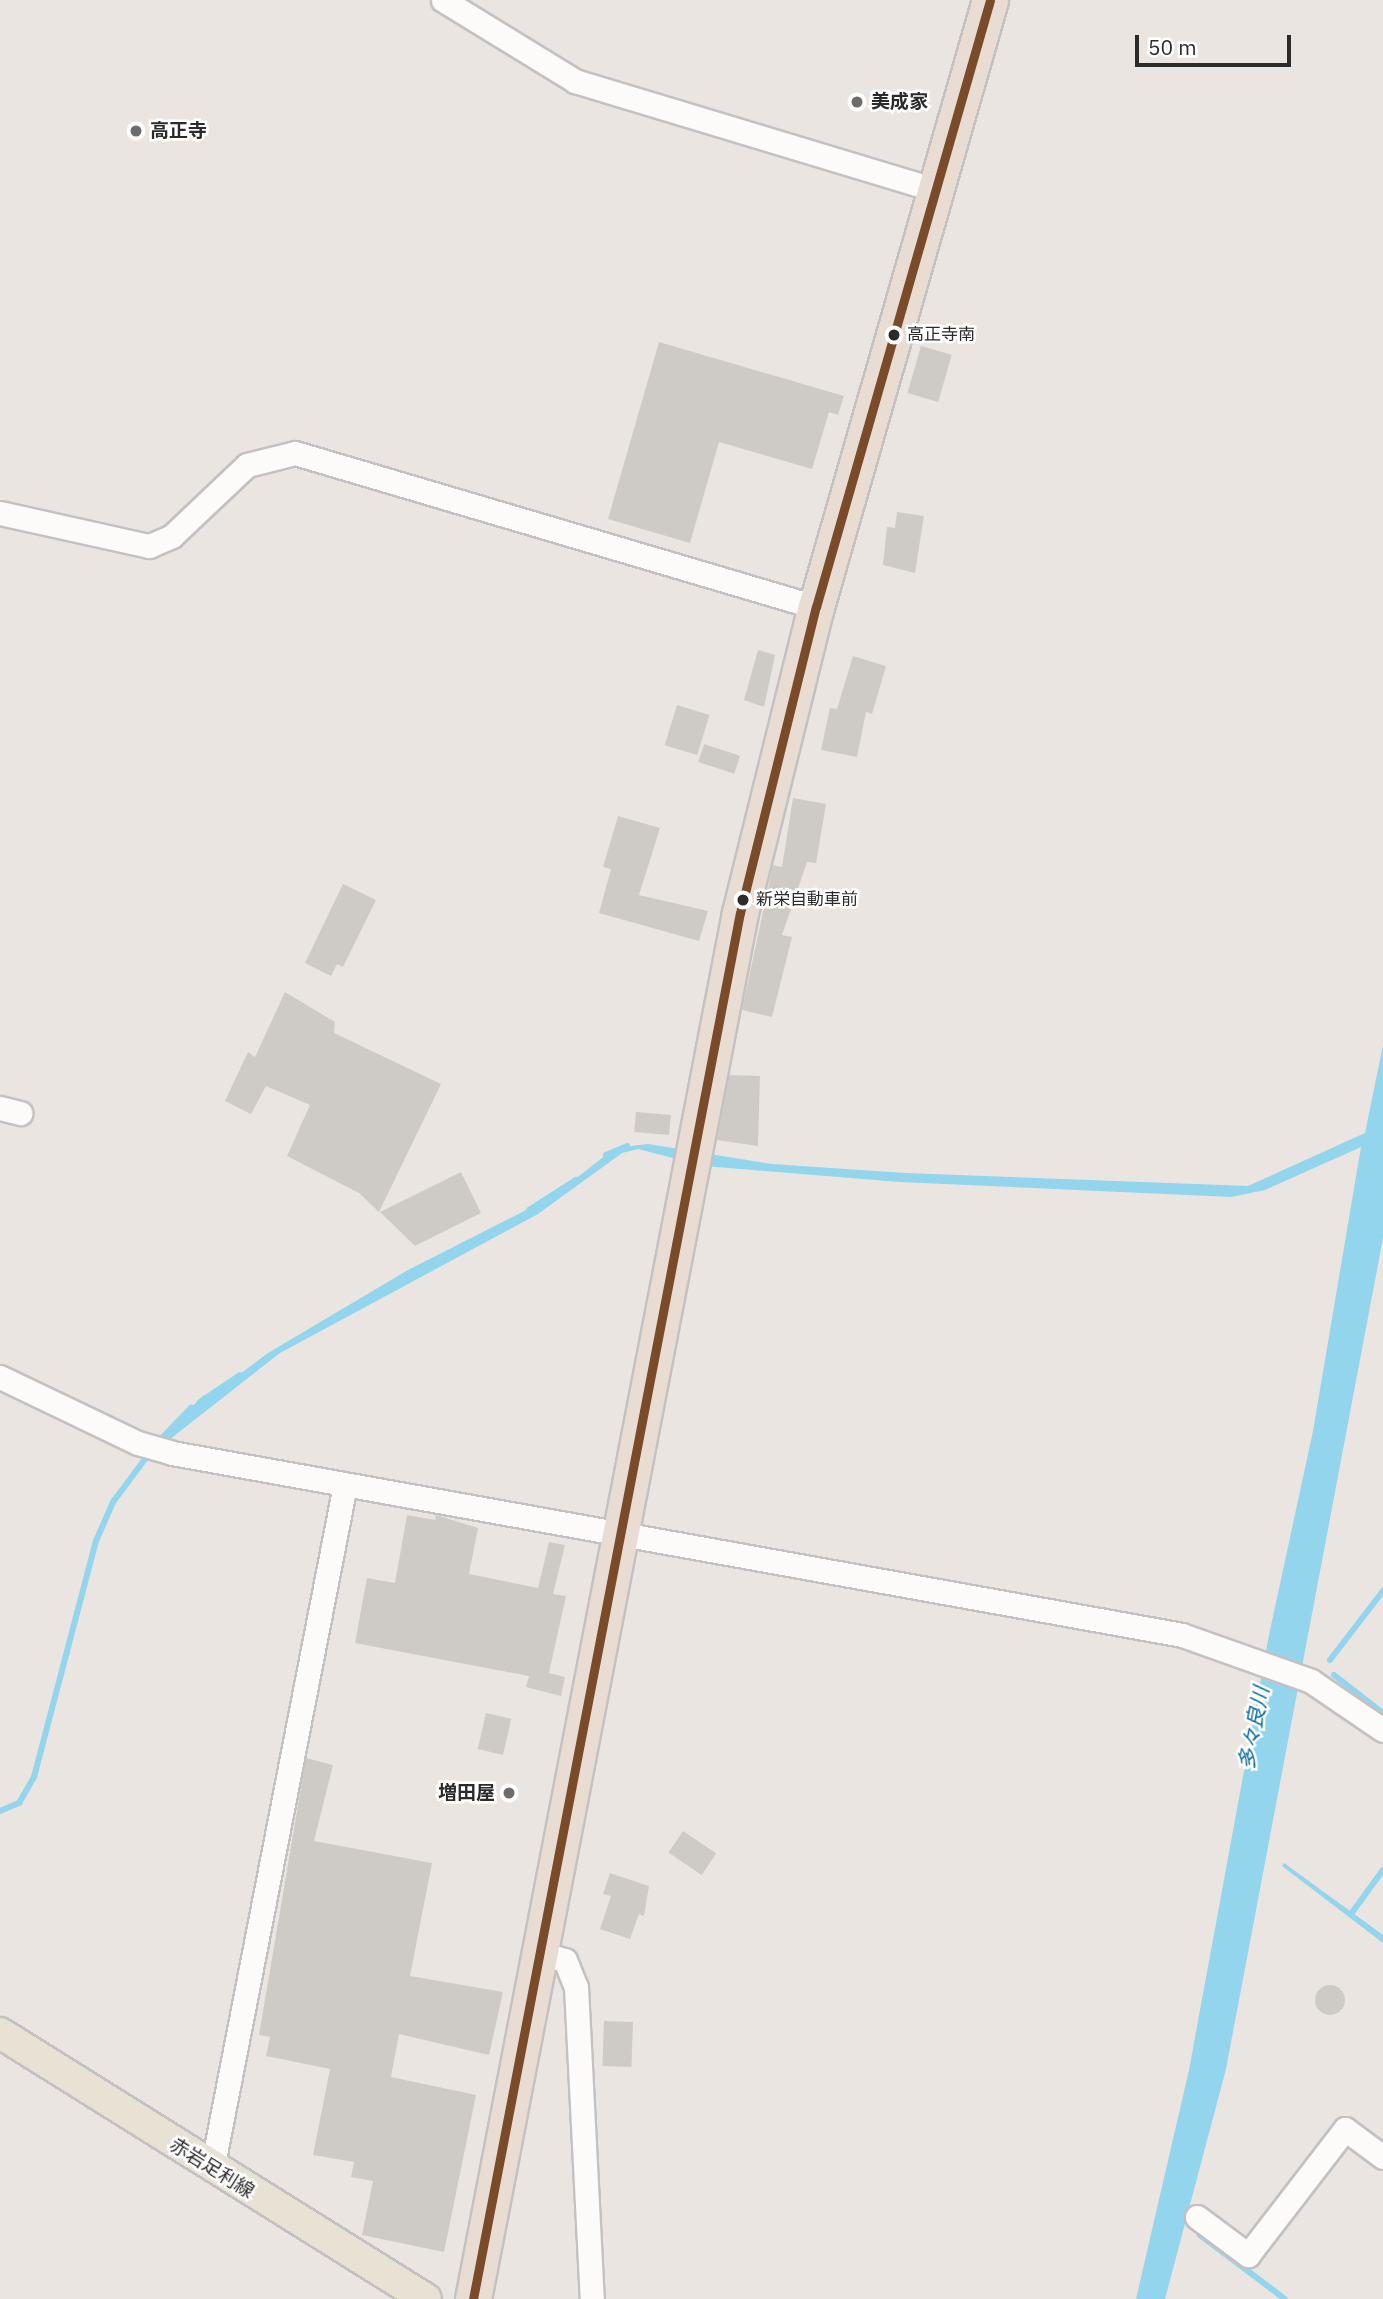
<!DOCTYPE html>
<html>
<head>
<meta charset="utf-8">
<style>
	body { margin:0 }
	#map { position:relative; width:1383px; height:2299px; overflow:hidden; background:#eae5e0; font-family:"IBM Plex Sans","Noto Sans JP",sans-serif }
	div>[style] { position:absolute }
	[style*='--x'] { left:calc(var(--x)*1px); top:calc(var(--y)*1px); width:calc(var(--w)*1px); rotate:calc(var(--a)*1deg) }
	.water>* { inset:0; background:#92d5ed }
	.stream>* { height:6px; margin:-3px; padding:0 3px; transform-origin:3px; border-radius:3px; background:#92d5ed }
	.building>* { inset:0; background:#cecbc7; transform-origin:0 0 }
	.round { border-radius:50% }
	.roads { filter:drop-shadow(2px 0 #c3c1c1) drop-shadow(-2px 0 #c3c1c1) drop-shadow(0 2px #c3c1c1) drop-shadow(0 -2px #c3c1c1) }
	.minor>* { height:23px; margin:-11.5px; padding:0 11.5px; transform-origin:11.5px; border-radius:11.5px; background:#fcfbfa }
	.major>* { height:30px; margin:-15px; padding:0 15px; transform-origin:15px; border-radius:15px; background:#e7e2d3 }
	.highway>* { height:35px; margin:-17.5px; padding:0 17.5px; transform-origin:17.5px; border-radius:17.5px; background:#e9ddd3 }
	.bus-1>* { height:9px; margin:-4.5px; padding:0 4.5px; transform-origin:4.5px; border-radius:4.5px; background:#7a4b2a }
	.dots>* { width:19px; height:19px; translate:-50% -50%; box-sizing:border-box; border:4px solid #fff; border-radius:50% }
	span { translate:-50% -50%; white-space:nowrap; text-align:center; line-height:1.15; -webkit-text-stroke:5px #fff; paint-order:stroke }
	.bus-label { font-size:17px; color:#2b2b2b }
	.left { translate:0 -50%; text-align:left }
	.poi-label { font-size:19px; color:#2b2b2b; font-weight:700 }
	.right { translate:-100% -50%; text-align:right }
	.street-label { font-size:19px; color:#2b2b2b }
	.water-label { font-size:21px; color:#0a6ba0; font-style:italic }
	.scale { position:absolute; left:1135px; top:35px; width:156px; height:32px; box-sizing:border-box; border:4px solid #2b2b2b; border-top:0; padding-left:9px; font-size:21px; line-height:24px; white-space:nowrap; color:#2b2b2b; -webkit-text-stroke:5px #fff; paint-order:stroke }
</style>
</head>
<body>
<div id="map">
	<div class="water">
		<div style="clip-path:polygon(1383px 1045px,1383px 1238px,1226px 2069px,1165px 2299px,1136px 2299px,1189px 2070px,1269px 1635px,1313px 1431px,1361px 1147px,1265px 1190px,1231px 1197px,900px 1182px,704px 1166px,638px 1149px,622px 1153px,538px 1214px,280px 1353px,165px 1443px,157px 1440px,204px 1395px,208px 1398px,268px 1353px,408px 1270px,552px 1197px,615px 1148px,648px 1144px,772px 1164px,905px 1173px,1248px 1186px,1365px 1133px)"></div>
		<div style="clip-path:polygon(1284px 1863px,1383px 1935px,1383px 1943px,1282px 1866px)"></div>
	</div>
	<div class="stream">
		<div style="--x:606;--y:1155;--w:23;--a:-23"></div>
		<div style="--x:529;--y:1210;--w:56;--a:-32.6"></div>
		<div style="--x:200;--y:1402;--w:48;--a:-34"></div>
		<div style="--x:160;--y:1440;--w:45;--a:-45.9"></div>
		<div style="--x:1330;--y:1660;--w:87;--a:-52.5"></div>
		<div style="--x:1334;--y:1675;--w:62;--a:37.8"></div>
		<div style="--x:0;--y:1811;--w:21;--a:-23"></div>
		<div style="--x:19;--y:1803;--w:30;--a:-60"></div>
		<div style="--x:34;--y:1777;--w:244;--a:-75.3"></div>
		<div style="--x:96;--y:1541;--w:43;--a:-66.4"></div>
		<div style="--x:113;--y:1502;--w:64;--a:-53.3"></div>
		<div style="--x:1351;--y:1914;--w:54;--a:-54"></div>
		<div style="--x:1200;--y:2235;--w:106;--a:37"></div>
	</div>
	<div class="building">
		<div style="clip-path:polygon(659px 342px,844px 396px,838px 415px,829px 412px,812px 469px,719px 442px,690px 543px,608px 519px)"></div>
		<div style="left:921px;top:346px;width:32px;height:49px;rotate:16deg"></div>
		<div style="clip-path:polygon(897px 512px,924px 516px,915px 573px,883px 565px,887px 527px,895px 528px)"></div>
		<div style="clip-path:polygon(758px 650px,775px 655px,764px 707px,744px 700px)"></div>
		<div style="clip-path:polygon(853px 656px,886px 666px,872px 714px,866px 712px,857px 757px,821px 750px,830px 708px,837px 709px)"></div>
		<div style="left:677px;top:705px;width:34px;height:42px;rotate:17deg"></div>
		<div style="left:704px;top:744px;width:38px;height:19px;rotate:18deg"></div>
		<div style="clip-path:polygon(793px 798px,826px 804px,816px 863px,807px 862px,782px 935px,792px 937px,772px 1017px,742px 1010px,773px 865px,782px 867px)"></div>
		<div style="clip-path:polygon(618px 816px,660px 828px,639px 895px,708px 911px,699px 941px,599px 913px,611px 869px,603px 867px)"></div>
		<div style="clip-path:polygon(343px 884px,376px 900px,343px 967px,337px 964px,331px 976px,305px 963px)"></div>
		<div style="clip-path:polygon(285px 992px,335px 1022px,334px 1033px,441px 1084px,379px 1212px,359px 1193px,287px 1156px,310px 1105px,266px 1086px,251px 1114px,225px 1101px,248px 1052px,255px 1057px)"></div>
		<div style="clip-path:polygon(729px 1075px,760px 1076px,758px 1146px,717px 1140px)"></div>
		<div style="left:636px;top:1112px;width:35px;height:20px;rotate:5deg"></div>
		<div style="clip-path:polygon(461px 1172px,481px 1213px,415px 1246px,380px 1212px)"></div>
		<div style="clip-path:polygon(407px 1515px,435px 1520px,436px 1515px,478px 1528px,469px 1574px,538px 1588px,549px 1542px,565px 1545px,553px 1594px,566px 1596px,549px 1673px,565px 1677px,561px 1696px,526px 1687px,529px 1676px,355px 1643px,367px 1578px,395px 1583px)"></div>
		<div style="left:486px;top:1713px;width:26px;height:37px;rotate:13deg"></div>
		<div style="clip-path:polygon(306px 1758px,333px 1765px,314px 1841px,432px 1863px,410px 1976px,503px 1992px,489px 2055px,399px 2034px,391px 2077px,476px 2095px,444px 2252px,362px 2235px,373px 2181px,351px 2177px,354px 2162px,313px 2155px,330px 2069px,266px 2056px,270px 2037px,259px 2035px)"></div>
		<div style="left:683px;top:1831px;width:40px;height:26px;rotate:34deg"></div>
		<div style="clip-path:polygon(610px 1873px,649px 1886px,644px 1916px,639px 1914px,630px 1939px,600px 1929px,611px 1896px,603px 1894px)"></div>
		<div class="round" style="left:1315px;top:1985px;width:30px;height:30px"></div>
		<div style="left:604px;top:2021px;width:29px;height:45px;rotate:2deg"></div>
	</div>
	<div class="roads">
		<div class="minor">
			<div style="--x:443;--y:0;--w:155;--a:31.5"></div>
			<div style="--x:575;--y:81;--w:376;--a:16.8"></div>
			<div style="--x:0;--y:513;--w:153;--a:12.5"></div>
			<div style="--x:149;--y:546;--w:25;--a:-23"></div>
			<div style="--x:172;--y:536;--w:103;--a:-43.4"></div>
			<div style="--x:247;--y:465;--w:49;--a:-14"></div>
			<div style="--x:295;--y:453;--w:543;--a:16.47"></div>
			<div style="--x:0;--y:1108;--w:21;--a:14"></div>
			<div style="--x:0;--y:1377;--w:153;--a:25.6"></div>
			<div style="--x:138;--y:1443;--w:35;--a:16"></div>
			<div style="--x:172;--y:1453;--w:1026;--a:10.21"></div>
			<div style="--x:1182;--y:1635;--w:137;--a:19.6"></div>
			<div style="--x:1311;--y:1681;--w:87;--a:34.2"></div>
			<div style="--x:538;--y:1952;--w:28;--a:17"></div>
			<div style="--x:565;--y:1960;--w:29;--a:68"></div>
			<div style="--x:576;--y:1987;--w:312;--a:87.1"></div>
			<div style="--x:212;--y:2169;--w:697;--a:-79"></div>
			<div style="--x:1197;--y:2217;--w:64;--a:36.7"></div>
			<div style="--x:1248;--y:2255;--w:159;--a:-52.4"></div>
			<div style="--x:1345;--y:2129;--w:47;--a:36.4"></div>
		</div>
		<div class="major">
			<div style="--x:0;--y:2033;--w:502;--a:31.98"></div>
		</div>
		<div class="highway">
			<div style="--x:473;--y:2299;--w:1411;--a:-79.1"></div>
			<div style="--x:740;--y:913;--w:315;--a:-76.1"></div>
			<div style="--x:816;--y:607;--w:631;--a:-74"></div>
		</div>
	</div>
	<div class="bus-1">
		<div style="--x:473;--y:2299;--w:1411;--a:-79.1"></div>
		<div style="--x:740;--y:913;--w:315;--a:-76.1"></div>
		<div style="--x:816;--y:607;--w:631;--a:-74"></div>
	</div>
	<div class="dots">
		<div style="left:857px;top:102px;background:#6e6c6a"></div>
		<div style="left:136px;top:131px;background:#6e6c6a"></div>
		<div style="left:894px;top:335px;background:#2b2b2b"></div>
		<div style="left:743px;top:900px;background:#2b2b2b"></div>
		<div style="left:509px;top:1793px;background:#6e6c6a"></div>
	</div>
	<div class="bus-label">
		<span class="left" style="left:907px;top:335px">高正寺南</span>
		<span class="left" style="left:756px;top:900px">新栄自動車前</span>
	</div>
	<div class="poi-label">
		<span class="left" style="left:871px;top:102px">美成家</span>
		<span class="left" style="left:150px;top:131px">高正寺</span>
		<span class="right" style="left:495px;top:1793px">増田屋</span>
	</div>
	<div class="street-label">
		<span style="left:212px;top:2168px;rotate:32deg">赤岩足利線</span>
	</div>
	<div class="water-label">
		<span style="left:1253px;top:1728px;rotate:-79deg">多々良川</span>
	</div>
	<div class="scale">50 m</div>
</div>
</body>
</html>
